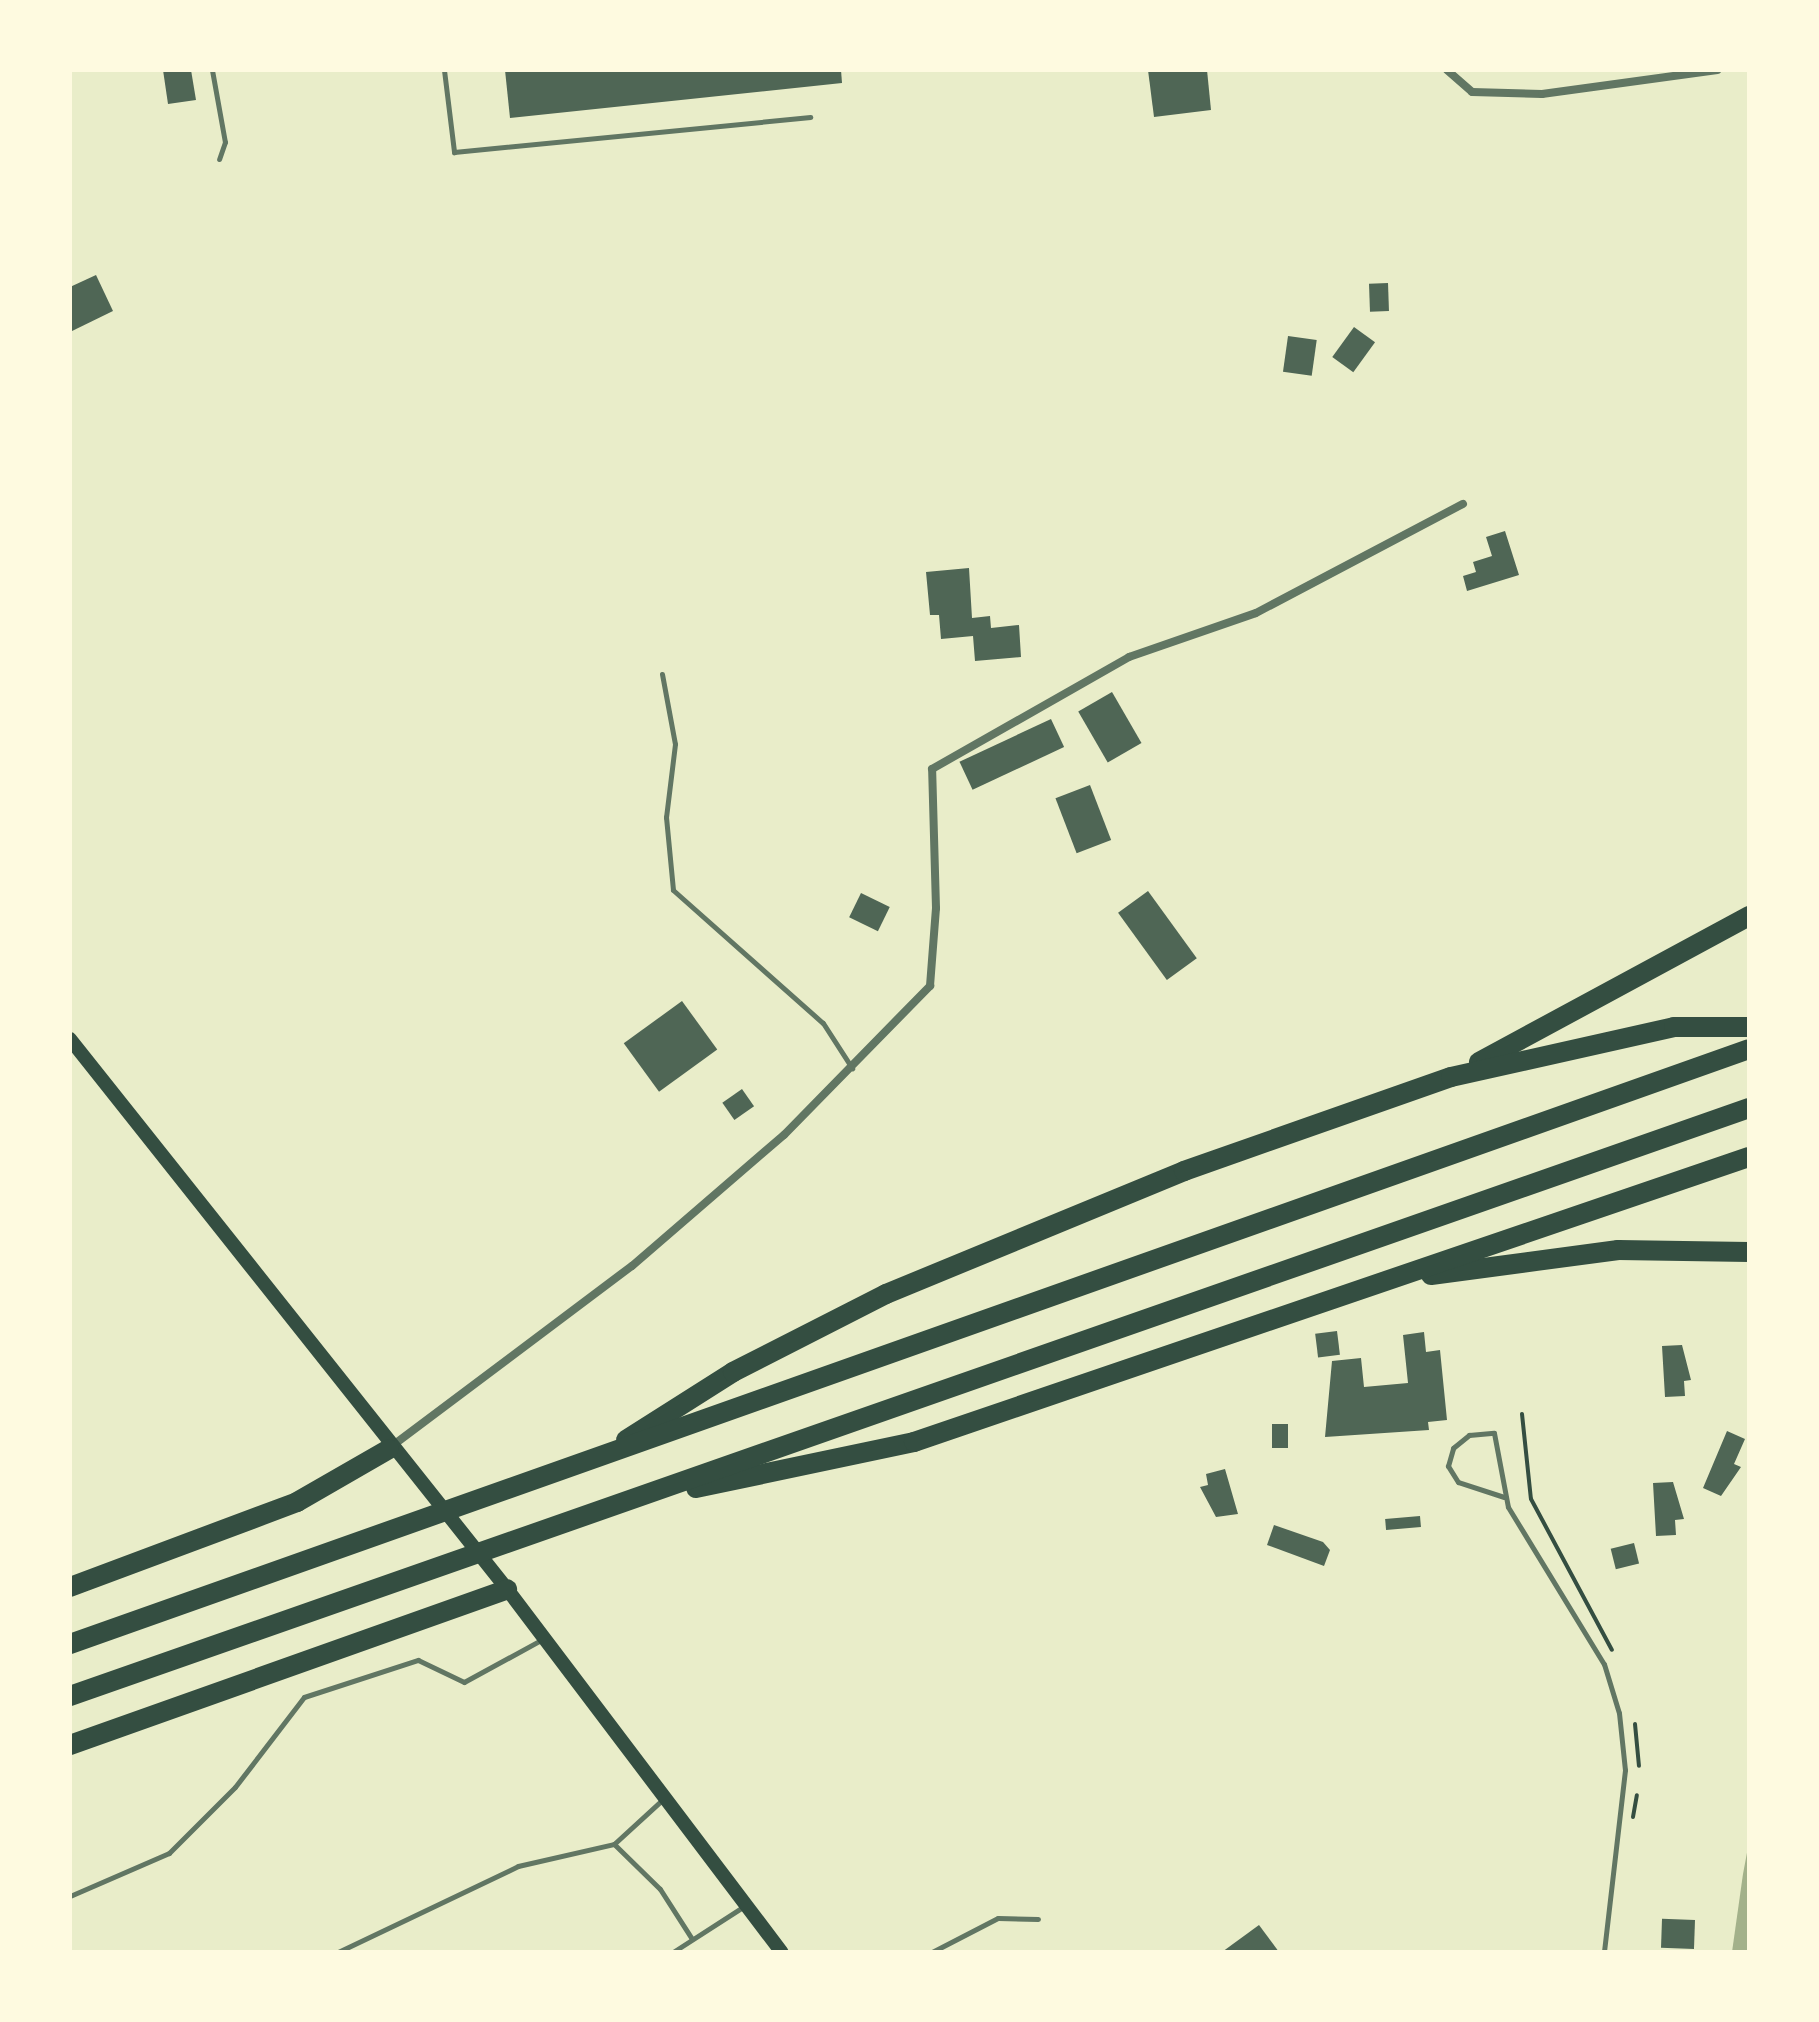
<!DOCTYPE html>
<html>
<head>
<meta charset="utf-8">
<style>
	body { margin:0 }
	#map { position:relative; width:1819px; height:2022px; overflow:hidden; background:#e9edc9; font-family:"Sofia Sans Condensed",sans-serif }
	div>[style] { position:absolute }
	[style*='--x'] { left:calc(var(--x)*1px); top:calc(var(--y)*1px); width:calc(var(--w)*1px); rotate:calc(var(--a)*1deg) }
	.water>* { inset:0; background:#a3b18a }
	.building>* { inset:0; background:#4f6655; transform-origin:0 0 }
	.path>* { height:4px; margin:-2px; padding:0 2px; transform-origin:2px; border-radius:2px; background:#344e41 }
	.service>* { height:5px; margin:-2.5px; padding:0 2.5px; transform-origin:2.5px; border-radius:2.5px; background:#617663 }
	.minor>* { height:8px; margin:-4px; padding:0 4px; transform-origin:4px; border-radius:4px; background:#617663 }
	.secondary>* { height:14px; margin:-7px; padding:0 7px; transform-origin:7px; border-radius:7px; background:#344e41 }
	.motorway>* { height:20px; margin:-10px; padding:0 10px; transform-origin:10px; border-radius:10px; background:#344e41 }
	span { translate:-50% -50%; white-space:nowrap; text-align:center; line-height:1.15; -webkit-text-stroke:7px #fefae0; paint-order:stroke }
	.frame { position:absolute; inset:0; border:72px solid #fefae0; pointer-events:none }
</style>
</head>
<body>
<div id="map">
	<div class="water">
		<div style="clip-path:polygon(1749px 1842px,1749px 1952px,1732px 1952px,1743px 1874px)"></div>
	</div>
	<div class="building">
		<div style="clip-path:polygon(163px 70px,191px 70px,196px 100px,168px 104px)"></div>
		<div style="clip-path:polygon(505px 70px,841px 70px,842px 83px,510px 118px)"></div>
		<div style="clip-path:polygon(1148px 70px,1207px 70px,1211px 110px,1154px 117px)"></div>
		<div style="clip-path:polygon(96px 275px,113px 311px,70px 332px,70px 287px)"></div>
		<div style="left:1388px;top:283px;width:28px;height:19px;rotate:88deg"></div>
		<div style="left:1354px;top:327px;width:26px;height:37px;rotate:36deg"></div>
		<div style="left:1288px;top:336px;width:29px;height:36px;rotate:8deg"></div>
		<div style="clip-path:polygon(1505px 531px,1519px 575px,1467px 591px,1463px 576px,1476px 572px,1473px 562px,1492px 556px,1486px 537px)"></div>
		<div style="clip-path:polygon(969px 568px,972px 618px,990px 616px,991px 628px,1019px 625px,1021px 657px,975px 661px,973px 636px,941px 639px,939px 615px,930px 615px,926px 572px)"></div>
		<div style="left:1112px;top:692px;width:59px;height:39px;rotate:60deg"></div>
		<div style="left:1051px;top:719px;width:31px;height:101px;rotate:65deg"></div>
		<div style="left:1090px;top:785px;width:59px;height:37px;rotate:69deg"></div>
		<div style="left:1148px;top:891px;width:83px;height:37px;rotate:54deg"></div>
		<div style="left:861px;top:893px;width:32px;height:27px;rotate:26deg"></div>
		<div style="left:682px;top:1001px;width:60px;height:72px;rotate:54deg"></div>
		<div style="left:742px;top:1089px;width:21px;height:24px;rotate:55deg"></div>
		<div style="left:1337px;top:1331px;width:24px;height:22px;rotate:83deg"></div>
		<div style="clip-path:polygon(1424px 1332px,1426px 1352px,1440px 1350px,1447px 1420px,1428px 1422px,1429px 1430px,1325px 1437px,1332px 1361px,1361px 1358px,1364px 1387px,1408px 1383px,1403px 1335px)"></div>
		<div style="clip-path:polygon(1682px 1345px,1691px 1380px,1684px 1381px,1685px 1396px,1665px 1397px,1662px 1346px)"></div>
		<div style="left:1272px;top:1424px;width:16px;height:24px"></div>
		<div style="clip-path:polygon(1727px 1431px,1745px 1439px,1734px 1464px,1741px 1467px,1721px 1496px,1703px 1488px)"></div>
		<div style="clip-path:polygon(1225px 1469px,1238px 1514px,1216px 1517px,1200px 1487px,1208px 1485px,1206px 1474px)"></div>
		<div style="clip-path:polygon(1673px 1482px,1684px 1519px,1675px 1520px,1676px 1535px,1656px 1536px,1653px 1483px)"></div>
		<div style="left:1420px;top:1516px;width:11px;height:35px;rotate:85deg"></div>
		<div style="clip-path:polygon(1274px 1525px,1323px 1542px,1330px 1550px,1324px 1566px,1267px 1545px)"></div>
		<div style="left:1634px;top:1543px;width:21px;height:24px;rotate:76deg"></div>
		<div style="left:1695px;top:1920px;width:29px;height:33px;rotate:92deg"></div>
		<div style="clip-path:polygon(1259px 1925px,1279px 1952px,1222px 1952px)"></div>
	</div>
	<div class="path">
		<div style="--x:1522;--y:1414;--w:85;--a:84"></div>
		<div style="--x:1531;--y:1499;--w:171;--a:61.8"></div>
		<div style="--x:1635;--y:1724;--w:42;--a:84.6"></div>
		<div style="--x:1633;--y:1817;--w:22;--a:-80"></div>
	</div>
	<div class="service">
		<div style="--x:212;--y:70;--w:73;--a:79.8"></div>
		<div style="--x:225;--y:142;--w:18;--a:109"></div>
		<div style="--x:444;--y:70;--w:83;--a:83"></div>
		<div style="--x:454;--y:152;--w:358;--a:-5.6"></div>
		<div style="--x:662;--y:674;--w:71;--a:79.5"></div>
		<div style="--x:675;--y:744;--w:74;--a:97"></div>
		<div style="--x:666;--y:817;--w:73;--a:84.5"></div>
		<div style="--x:673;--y:890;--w:200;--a:41.6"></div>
		<div style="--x:823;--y:1023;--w:54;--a:57.2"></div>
		<div style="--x:1504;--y:1497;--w:48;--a:-161.9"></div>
		<div style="--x:1458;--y:1482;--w:19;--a:-122"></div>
		<div style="--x:1448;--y:1466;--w:19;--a:-74"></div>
		<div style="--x:1453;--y:1448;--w:21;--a:-39"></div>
		<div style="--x:1469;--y:1435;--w:25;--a:-5"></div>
		<div style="--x:1494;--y:1433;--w:75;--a:79.3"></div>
		<div style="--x:1508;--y:1507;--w:184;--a:58.6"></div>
		<div style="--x:1604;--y:1664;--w:51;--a:73"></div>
		<div style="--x:1619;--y:1713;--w:57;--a:84"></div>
		<div style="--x:1625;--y:1770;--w:183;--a:96.6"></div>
		<div style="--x:614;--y:1844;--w:64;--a:44.4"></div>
		<div style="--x:660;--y:1889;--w:59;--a:57.4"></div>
		<div style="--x:70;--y:1896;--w:108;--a:-23.5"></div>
		<div style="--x:169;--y:1853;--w:93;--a:-45"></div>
		<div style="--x:235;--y:1787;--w:113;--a:-52.5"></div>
		<div style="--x:304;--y:1697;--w:120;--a:-18"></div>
		<div style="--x:418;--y:1660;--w:51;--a:25.6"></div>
		<div style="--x:464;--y:1682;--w:90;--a:-28.6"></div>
		<div style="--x:338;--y:1952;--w:199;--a:-25.5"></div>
		<div style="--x:518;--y:1866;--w:98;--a:-12.9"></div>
		<div style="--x:614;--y:1844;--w:65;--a:-42.5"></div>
		<div style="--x:673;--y:1952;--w:87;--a:-32.8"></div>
		<div style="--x:932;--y:1952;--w:74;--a:-27.3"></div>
		<div style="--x:998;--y:1918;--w:40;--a:1.4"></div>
	</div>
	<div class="minor">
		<div style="--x:1447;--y:70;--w:33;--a:41"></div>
		<div style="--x:1472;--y:92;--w:70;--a:1.6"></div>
		<div style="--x:1542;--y:94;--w:177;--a:-7.8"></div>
		<div style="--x:392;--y:1446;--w:300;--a:-36.9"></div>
		<div style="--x:632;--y:1266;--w:201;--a:-40.8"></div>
		<div style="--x:784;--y:1135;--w:209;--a:-45.6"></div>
		<div style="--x:930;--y:986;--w:78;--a:-85.6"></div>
		<div style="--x:936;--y:908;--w:139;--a:-91.6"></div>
		<div style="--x:932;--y:769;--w:227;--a:-29.6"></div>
		<div style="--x:1129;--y:657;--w:134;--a:-19.1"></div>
		<div style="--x:1256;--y:613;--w:234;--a:-27.8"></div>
	</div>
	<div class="secondary">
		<div style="--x:70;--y:1039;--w:702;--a:51.53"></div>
		<div style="--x:507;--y:1589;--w:455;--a:52.9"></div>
	</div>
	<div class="motorway">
		<div style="--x:1479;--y:1062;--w:307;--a:-28.4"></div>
		<div style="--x:1431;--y:1275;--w:189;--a:-7.6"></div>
		<div style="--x:1618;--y:1250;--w:131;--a:0.9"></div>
		<div style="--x:626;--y:1440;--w:127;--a:-32.4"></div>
		<div style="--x:733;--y:1372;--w:172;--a:-27"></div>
		<div style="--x:886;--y:1294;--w:322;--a:-22.4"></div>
		<div style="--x:1184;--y:1171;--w:283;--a:-19.4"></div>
		<div style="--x:1451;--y:1077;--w:229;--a:-12.6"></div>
		<div style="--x:1674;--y:1027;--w:75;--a:0"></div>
		<div style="--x:696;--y:1488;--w:223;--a:-11.9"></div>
		<div style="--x:914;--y:1442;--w:882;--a:-18.85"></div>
		<div style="--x:70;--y:1587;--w:242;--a:-20.5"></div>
		<div style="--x:297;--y:1502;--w:106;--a:-29.9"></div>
		<div style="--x:70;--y:1644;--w:1781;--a:-19.51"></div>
		<div style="--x:70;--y:1696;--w:1779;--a:-19.3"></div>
		<div style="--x:70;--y:1745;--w:464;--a:-19.6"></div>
	</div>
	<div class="frame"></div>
</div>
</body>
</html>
